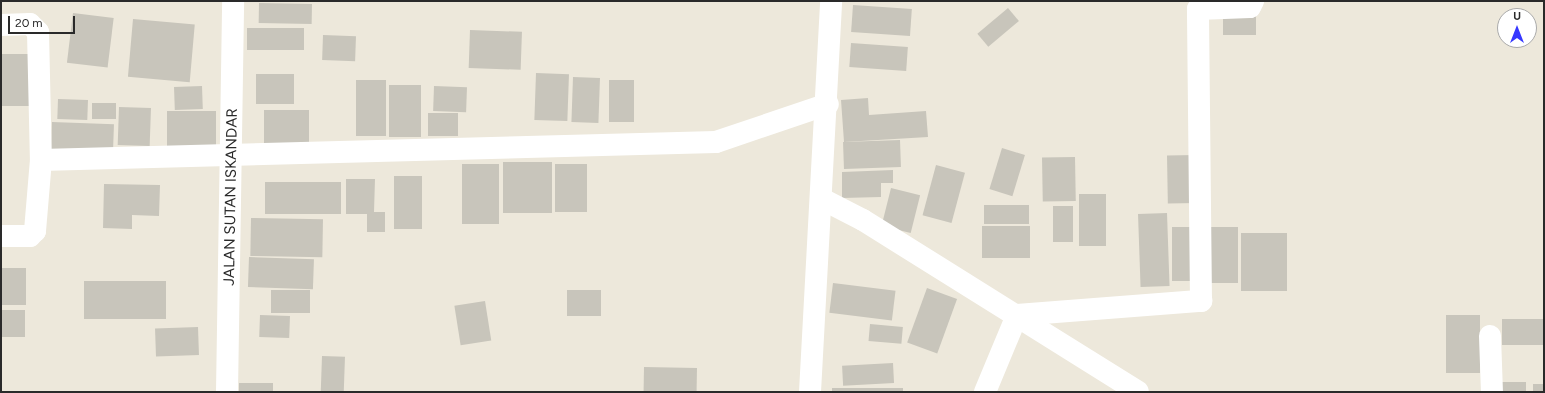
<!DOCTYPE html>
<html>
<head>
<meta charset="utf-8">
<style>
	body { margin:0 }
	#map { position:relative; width:1545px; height:393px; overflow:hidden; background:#ede8db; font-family:Figtree,sans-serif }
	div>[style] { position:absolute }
	.building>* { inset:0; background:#c8c5bb; transform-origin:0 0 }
	.minor>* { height:22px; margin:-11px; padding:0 11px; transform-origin:11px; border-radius:11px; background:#fff }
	span { translate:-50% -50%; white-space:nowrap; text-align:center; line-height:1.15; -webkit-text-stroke:3.5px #fff; paint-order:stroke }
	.street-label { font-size:15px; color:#2a2a2a }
	.frame { position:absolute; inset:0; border:2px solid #2a2a2a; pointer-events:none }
	.north { position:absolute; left:1497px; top:8px; width:40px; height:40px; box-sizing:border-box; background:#fff; border:1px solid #aaa; border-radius:50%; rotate:0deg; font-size:11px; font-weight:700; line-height:16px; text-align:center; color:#2a2a2a }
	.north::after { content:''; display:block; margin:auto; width:14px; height:18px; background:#3638ff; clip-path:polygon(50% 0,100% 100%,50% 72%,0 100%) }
	.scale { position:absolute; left:8px; top:16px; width:67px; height:18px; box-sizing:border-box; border:2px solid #2a2a2a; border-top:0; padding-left:5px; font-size:12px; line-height:14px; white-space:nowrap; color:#2a2a2a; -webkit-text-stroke:3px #fff; paint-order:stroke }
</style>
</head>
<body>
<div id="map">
	<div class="building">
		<i style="left:259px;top:3px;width:53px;height:20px;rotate:1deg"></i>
		<i style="left:853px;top:5px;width:59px;height:27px;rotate:4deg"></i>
		<i style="left:1008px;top:8px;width:17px;height:40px;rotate:50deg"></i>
		<i style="left:73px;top:13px;width:41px;height:50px;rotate:7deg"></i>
		<i style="left:1223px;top:13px;width:33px;height:22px"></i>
		<i style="left:133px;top:19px;width:62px;height:58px;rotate:5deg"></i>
		<i style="left:247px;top:28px;width:57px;height:22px"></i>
		<i style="left:470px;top:30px;width:52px;height:38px;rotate:2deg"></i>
		<i style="left:323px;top:35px;width:33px;height:25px;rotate:2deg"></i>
		<i style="left:851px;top:43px;width:57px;height:24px;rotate:4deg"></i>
		<i style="left:2px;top:54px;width:28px;height:52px"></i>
		<i style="left:536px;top:73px;width:33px;height:47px;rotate:2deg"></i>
		<i style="left:256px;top:74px;width:38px;height:30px"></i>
		<i style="left:573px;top:77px;width:27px;height:45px;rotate:2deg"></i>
		<i style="left:356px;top:80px;width:30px;height:56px"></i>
		<i style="left:609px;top:80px;width:25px;height:42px"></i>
		<i style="left:389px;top:85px;width:32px;height:52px"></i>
		<i style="left:202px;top:86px;width:23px;height:28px;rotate:88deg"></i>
		<i style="left:434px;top:86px;width:33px;height:25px;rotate:2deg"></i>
		<i style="clip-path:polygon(868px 98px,869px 115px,926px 111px,928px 137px,844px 142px,841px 100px)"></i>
		<i style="left:58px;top:99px;width:30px;height:20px;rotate:2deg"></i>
		<i style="left:92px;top:103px;width:24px;height:16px"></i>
		<i style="left:119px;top:107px;width:32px;height:38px;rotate:2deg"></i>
		<i style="left:264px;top:110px;width:45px;height:36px"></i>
		<i style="left:167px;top:111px;width:49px;height:40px"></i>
		<i style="left:428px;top:113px;width:30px;height:23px"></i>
		<i style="left:52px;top:122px;width:62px;height:31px;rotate:2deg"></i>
		<i style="left:900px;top:140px;width:27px;height:57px;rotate:88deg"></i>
		<i style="left:1002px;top:148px;width:24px;height:43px;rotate:17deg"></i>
		<i style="left:1196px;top:155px;width:48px;height:29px;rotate:89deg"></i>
		<i style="left:1075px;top:157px;width:44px;height:33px;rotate:89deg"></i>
		<i style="left:503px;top:162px;width:49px;height:51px"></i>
		<i style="left:462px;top:164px;width:37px;height:60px"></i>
		<i style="left:555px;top:164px;width:32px;height:48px"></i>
		<i style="left:936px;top:165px;width:30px;height:52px;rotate:15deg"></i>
		<i style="clip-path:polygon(893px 170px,893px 183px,881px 183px,881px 197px,842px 198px,842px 172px)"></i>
		<i style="left:394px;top:176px;width:28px;height:53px"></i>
		<i style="clip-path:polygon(346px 179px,375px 179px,374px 212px,385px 212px,385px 232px,367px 232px,367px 214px,346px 214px)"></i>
		<i style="left:265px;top:182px;width:76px;height:32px"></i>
		<i style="clip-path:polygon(104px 184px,160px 185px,159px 216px,132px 215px,132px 229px,103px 228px)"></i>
		<i style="left:891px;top:188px;width:30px;height:39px;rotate:14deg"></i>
		<i style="left:1079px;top:194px;width:27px;height:52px"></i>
		<i style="left:984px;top:205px;width:45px;height:19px"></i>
		<i style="left:1053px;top:206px;width:20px;height:36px"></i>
		<i style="left:1167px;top:213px;width:73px;height:29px;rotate:88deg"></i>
		<i style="left:251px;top:218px;width:72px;height:38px;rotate:1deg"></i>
		<i style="left:982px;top:226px;width:48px;height:32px"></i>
		<i style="left:1172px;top:227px;width:23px;height:54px"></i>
		<i style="left:1211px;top:227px;width:27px;height:56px"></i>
		<i style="left:1241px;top:233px;width:46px;height:58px"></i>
		<i style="left:249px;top:257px;width:65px;height:30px;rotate:2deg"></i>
		<i style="left:1px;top:268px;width:25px;height:37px"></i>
		<i style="left:84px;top:281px;width:82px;height:38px"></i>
		<i style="left:833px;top:283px;width:63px;height:30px;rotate:7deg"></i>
		<i style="left:927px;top:288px;width:32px;height:58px;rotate:20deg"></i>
		<i style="left:271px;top:290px;width:39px;height:23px"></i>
		<i style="left:601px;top:290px;width:26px;height:34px;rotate:90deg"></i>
		<i style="left:485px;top:301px;width:40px;height:31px;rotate:81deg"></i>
		<i style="left:2px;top:310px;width:23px;height:27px"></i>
		<i style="left:260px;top:315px;width:30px;height:22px;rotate:2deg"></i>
		<i style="left:1446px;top:315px;width:34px;height:58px"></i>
		<i style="left:1544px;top:319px;width:26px;height:42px;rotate:90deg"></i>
		<i style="left:870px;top:324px;width:33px;height:17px;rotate:5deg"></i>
		<i style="left:198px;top:327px;width:28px;height:43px;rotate:88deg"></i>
		<i style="left:322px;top:356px;width:23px;height:36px;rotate:2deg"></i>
		<i style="left:893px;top:363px;width:20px;height:51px;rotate:87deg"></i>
		<i style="left:644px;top:367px;width:53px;height:25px;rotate:1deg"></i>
		<i style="left:1526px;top:382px;width:10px;height:25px;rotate:90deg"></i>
		<i style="left:239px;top:383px;width:34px;height:9px"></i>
		<i style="left:1544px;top:384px;width:8px;height:11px;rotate:90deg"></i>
		<i style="left:832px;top:388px;width:71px;height:4px"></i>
	</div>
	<div class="minor">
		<i style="left:1px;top:25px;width:29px;rotate:-2deg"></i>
		<i style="left:30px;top:24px;width:11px;rotate:45deg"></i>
		<i style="left:38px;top:32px;width:128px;rotate:88.7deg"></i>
		<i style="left:41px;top:160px;width:675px;rotate:-1.53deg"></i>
		<i style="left:716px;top:142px;width:118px;rotate:-18.7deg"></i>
		<i style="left:822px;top:199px;width:46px;rotate:27.1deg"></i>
		<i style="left:863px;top:220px;width:324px;rotate:32deg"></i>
		<i style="left:1px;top:236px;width:29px"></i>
		<i style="left:30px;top:236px;width:7px;rotate:-45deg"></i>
		<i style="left:35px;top:231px;width:71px;rotate:-85.2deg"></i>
		<i style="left:1490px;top:336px;width:56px;rotate:88deg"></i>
		<i style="left:227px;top:392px;width:391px;rotate:-89.1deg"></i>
		<i style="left:810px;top:392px;width:392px;rotate:-86.9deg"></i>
		<i style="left:985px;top:392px;width:83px;rotate:-67.4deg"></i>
		<i style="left:1017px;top:315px;width:185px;rotate:-4.4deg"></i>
		<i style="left:1201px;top:301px;width:292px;rotate:-90.6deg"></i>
		<i style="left:1198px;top:9px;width:52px;rotate:-2.2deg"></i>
		<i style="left:1250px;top:7px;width:7px;rotate:-63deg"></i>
	</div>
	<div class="street-label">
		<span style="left:231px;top:197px;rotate:-89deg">JALAN SUTAN ISKANDAR</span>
	</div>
	<div class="frame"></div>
	<div class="north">U</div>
	<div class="scale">20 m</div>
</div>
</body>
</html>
